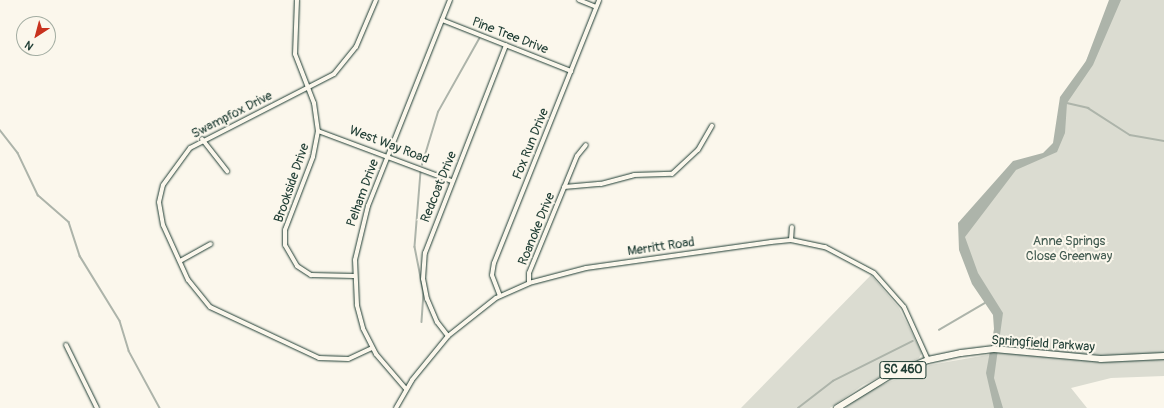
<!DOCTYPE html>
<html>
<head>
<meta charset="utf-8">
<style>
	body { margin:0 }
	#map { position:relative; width:1164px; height:408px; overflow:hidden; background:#fbf7ec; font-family:Pangolin,sans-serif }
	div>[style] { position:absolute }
	.green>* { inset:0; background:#dbdcd1 }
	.water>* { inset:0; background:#adb4aa }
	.stream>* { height:1.5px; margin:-0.75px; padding:0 0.75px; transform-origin:0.75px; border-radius:0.75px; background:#adb4aa }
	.roads { filter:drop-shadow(0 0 1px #1f3d34) drop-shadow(0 0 1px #1f3d34) }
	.street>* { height:4px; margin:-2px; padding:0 2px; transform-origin:2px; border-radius:2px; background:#fbf7ec }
	.primary>* { height:6px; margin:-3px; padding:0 3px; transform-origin:3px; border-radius:3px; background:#fbf7ec }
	span { translate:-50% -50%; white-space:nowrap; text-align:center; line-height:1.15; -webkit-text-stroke:4px #fbf7ec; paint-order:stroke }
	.shield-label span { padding:1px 3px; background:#fbf7ec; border:1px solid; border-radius:3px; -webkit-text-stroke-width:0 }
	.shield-label { font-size:12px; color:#1f3d34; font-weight:700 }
	.street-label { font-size:13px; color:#1f3d34 }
	.park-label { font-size:13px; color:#455d53 }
	.north { position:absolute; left:16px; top:16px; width:40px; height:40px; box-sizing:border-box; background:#fbf7ec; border:1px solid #a3ada2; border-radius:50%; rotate:216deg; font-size:11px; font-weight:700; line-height:16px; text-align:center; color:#1f3d34 }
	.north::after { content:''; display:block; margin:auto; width:14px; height:18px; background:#c8321e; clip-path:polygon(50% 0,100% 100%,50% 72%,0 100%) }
</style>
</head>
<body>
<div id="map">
	<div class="green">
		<i style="clip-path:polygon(1115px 0,1164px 0,1164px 376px,1111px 378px,1071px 388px,1087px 408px,845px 408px,867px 391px,930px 365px,993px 354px,998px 333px,990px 303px,961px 235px,1009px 171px,1056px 147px,1062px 111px)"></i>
		<i style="clip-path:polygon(871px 275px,899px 308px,922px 353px,919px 358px,863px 385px,830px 408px,741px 408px)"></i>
	</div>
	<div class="water">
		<i style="clip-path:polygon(1109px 0,1121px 0,1093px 65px,1067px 103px,1065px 133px,1057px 152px,1016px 170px,965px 237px,978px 273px,1003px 313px,994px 378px,1003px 408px,994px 408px,986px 373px,994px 329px,993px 315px,972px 284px,959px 250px,958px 223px,1013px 161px,1043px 153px,1053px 143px,1060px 97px,1086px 61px)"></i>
	</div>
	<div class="stream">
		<i style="left:1067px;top:103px;width:22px;rotate:13deg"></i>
		<i style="left:1088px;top:108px;width:50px;rotate:32.7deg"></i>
		<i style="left:1130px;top:135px;width:35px;rotate:10deg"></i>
		<i style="left:0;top:130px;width:29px;rotate:52deg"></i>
		<i style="left:18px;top:153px;width:47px;rotate:64.5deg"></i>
		<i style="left:38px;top:195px;width:41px;rotate:41.1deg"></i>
		<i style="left:69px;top:222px;width:36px;rotate:72deg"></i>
		<i style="left:80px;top:256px;width:76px;rotate:58.4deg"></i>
		<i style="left:120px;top:321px;width:31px;rotate:73deg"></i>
		<i style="left:129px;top:351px;width:65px;rotate:61.5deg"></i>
		<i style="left:422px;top:165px;width:55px;rotate:-73.2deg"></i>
		<i style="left:438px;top:112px;width:84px;rotate:-60.7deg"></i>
		<i style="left:421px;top:172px;width:75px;rotate:94.6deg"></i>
		<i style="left:415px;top:247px;width:47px;rotate:78.9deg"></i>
		<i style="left:424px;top:293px;width:29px;rotate:94deg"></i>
		<i style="left:939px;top:330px;width:53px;rotate:-30.4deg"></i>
		<i style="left:798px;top:408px;width:44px;rotate:-37.6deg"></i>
		<i style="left:833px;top:381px;width:89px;rotate:-26.6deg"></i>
	</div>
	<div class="roads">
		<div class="street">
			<i style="left:297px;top:0;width:54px;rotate:92.1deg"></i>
			<i style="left:295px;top:54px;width:53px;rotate:68.8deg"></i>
			<i style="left:314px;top:103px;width:28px;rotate:82deg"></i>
			<i style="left:318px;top:131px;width:26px;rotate:101deg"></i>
			<i style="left:313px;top:157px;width:78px;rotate:111deg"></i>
			<i style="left:285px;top:230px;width:15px;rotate:90deg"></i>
			<i style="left:285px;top:245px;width:24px;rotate:60deg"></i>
			<i style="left:297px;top:266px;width:17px;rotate:33deg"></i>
			<i style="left:311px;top:275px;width:43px;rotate:1.3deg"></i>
			<i style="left:579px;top:0;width:18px;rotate:22deg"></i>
			<i style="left:442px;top:20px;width:139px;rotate:21.6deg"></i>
			<i style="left:318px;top:131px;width:143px;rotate:20.5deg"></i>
			<i style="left:202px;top:139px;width:41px;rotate:52deg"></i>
			<i style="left:564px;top:187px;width:37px;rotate:-5deg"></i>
			<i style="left:601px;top:184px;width:34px;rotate:-15deg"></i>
			<i style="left:634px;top:175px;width:38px;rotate:-2deg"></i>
			<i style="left:672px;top:174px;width:35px;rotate:-43deg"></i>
			<i style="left:698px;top:150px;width:28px;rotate:-60deg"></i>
			<i style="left:791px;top:240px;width:13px;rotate:-86deg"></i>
			<i style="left:180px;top:261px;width:35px;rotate:-29deg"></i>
			<i style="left:529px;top:283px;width:10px;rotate:-90deg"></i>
			<i style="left:529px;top:273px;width:126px;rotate:-67.7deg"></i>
			<i style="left:577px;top:156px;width:14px;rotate:-51deg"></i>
			<i style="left:500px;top:296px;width:22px;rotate:-111deg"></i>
			<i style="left:492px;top:275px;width:12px;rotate:-81deg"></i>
			<i style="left:494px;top:263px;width:283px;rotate:-68.2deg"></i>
			<i style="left:448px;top:336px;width:18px;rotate:-128deg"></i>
			<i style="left:437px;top:322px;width:25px;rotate:-113deg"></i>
			<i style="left:427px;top:299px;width:20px;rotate:-101deg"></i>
			<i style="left:423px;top:279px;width:26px;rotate:-86deg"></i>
			<i style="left:425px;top:253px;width:223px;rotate:-68.7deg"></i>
			<i style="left:66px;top:345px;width:70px;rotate:63.8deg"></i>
			<i style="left:372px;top:348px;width:26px;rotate:155deg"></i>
			<i style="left:348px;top:359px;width:29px;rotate:-178deg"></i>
			<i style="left:319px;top:358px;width:120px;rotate:-154.9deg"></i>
			<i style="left:210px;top:307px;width:35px;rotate:-129deg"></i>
			<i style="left:188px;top:280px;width:60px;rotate:-114.4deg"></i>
			<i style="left:163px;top:225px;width:23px;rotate:-100deg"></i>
			<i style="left:159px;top:202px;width:17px;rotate:-77deg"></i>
			<i style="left:163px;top:185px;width:46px;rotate:-53.9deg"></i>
			<i style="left:190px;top:148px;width:162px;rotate:-27.2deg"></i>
			<i style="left:334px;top:74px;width:35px;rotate:-51deg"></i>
			<i style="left:356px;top:47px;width:51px;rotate:-66.9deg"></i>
			<i style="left:406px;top:389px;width:46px;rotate:-130.6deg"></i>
			<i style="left:376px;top:354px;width:29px;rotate:-117deg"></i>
			<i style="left:363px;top:328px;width:24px;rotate:-105deg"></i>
			<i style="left:357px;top:305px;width:45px;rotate:-92.5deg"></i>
			<i style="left:355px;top:260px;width:56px;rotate:-76.5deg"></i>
			<i style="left:368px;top:206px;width:222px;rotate:-68.3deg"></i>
			<i style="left:396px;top:408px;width:32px;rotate:-60deg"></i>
			<i style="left:412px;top:380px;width:57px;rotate:-50.7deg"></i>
			<i style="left:448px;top:336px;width:61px;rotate:-38.4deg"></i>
			<i style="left:496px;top:298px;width:36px;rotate:-24deg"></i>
			<i style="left:529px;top:283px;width:59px;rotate:-14.7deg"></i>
			<i style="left:586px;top:268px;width:187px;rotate:-8deg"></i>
			<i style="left:771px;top:242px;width:20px;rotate:-6deg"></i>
			<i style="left:791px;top:240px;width:35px;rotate:12deg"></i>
			<i style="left:825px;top:247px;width:55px;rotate:28deg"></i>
			<i style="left:874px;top:273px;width:45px;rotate:48.6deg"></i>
			<i style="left:904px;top:307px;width:58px;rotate:65.6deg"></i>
		</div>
		<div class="primary">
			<i style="left:837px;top:408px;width:61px;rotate:-31.6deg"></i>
			<i style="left:889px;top:376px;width:42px;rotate:-22.3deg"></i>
			<i style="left:928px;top:360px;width:34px;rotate:-12deg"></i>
			<i style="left:961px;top:353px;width:33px;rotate:-7deg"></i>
			<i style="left:994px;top:349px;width:107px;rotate:5.3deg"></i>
			<i style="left:1101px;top:359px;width:63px;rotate:-2.7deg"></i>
		</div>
	</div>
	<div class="shield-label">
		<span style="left:903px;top:370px">SC 460</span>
	</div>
	<div class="street-label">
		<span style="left:510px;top:36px;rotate:21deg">Pine Tree Drive</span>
		<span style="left:232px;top:115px;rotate:-27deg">Swampfox Drive</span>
		<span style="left:531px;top:144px;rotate:-68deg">Fox Run Drive</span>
		<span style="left:389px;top:145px;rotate:21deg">West Way Road</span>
		<span style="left:292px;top:183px;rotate:-71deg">Brookside Drive</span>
		<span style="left:439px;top:187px;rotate:-68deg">Redcoat Drive</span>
		<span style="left:363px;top:193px;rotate:-70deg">Pelham Drive</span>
		<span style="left:537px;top:229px;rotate:-68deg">Roanoke Drive</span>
		<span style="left:661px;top:247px;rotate:-8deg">Merritt Road</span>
		<span style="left:1043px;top:344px;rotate:4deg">Springfield Parkway</span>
	</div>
	<div class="park-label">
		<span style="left:1069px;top:249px">Anne Springs<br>Close Greenway</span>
	</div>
	<div class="north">N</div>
</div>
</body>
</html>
